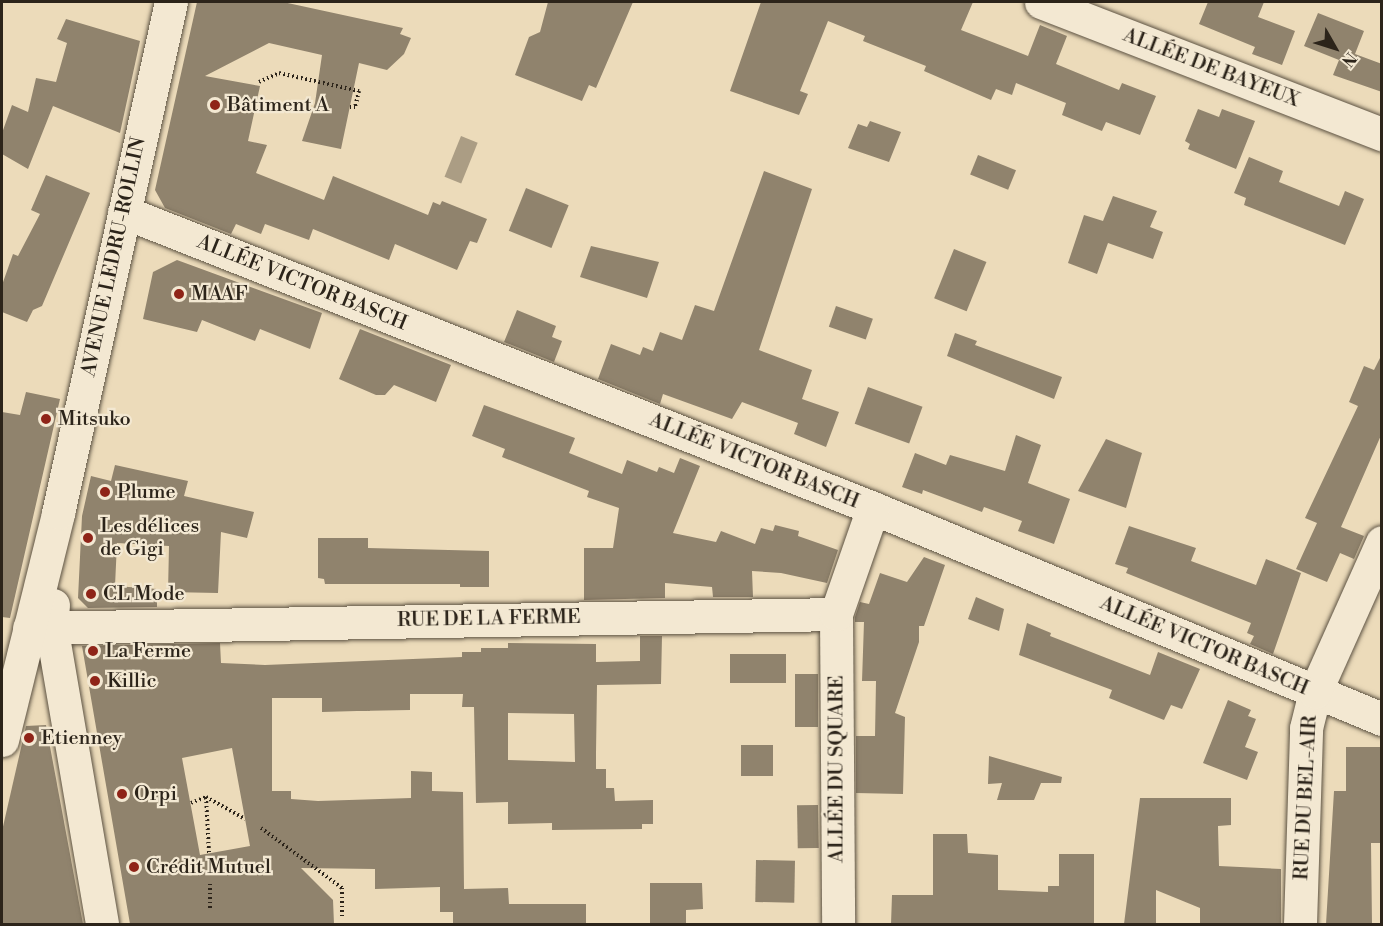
<!DOCTYPE html>
<html>
<head>
<meta charset="utf-8">
<style>
	body { margin:0 }
	#map { position:relative; width:1383px; height:926px; overflow:hidden; background:#ecdbba; font-family:"Libre Bodoni",serif }
	div>[style] { position:absolute }
	.water>* { inset:0; background:#ab9d84; transform-origin:0 0 }
	.building>* { inset:0; background:#90836d; transform-origin:0 0 }
	.path>* { height:4px; margin-top:-2px; transform-origin:0; background:repeating-linear-gradient(90deg,#2c241a 0 1.5px,transparent 0 4.5px) }
	.roads { filter:drop-shadow(0 0 2px #5c5242) drop-shadow(0 0 2px #5c5242) }
	.minor>* { height:33px; margin:-16.5px; padding:0 16.5px; transform-origin:16.5px; border-radius:16.5px; background:#f3e8d2 }
	.dots>* { width:16px; height:16px; translate:-50% -50%; box-sizing:border-box; border:3px solid #f3e8d2; border-radius:50% }
	span { translate:-50% -50%; white-space:nowrap; text-align:center; line-height:1.15; -webkit-text-stroke:4.5px #f3e8d2; paint-order:stroke }
	.street-label { font-size:20px; color:#2c241a }
	.poi-label { font-size:20px; color:#2c241a }
	.left { translate:0 -50%; text-align:left }
	.frame { position:absolute; inset:0; border:3px solid #2c241a; pointer-events:none }
	.north { position:absolute; left:1305px; top:18px; width:60px; height:60px; -webkit-text-stroke:4px #f3e8d2; paint-order:stroke; rotate:129deg; font-size:16px; font-weight:700; line-height:24px; text-align:center; color:#2c241a }
	.north::after { content:''; display:block; margin:auto; width:21px; height:27px; background:#2c241a; clip-path:polygon(50% 0,100% 100%,50% 72%,0 100%) }
</style>
</head>
<body>
<div id="map">
	<div class="water">
		<i style="left:461px;top:136px;width:18px;height:44px;rotate:22deg"></i>
	</div>
	<div class="building">
		<i style="clip-path:polygon(197px 2px,283px 2px,403px 28px,400px 34px,411px 38px,404px 54px,387px 70px,359px 63px,341px 149px,302px 141px,315px 103px,322px 55px,269px 43px,205px 76px,260px 86px,248px 141px,267px 145px,256px 173px,324px 200px,333px 176px,428px 215px,433px 202px,440px 205px,442px 201px,487px 219px,477px 243px,470px 241px,457px 270px,395px 244px,389px 260px,313px 229px,309px 240px,265px 224px,261px 234px,236px 224px,231px 234px,165px 208px,155px 190px)"></i>
		<i style="clip-path:polygon(548px 2px,633px 2px,596px 88px,589px 85px,582px 101px,515px 75px,529px 37px,540px 32px)"></i>
		<i style="clip-path:polygon(761px 2px,973px 2px,961px 30px,1028px 56px,1040px 25px,1067px 36px,1056px 64px,1119px 90px,1122px 83px,1156px 96px,1140px 135px,1106px 122px,1102px 131px,1062px 115px,1066px 103px,1016px 83px,1012px 95px,996px 89px,991px 100px,924px 71px,926px 66px,863px 41px,865px 36px,828px 21px,800px 91px,808px 94px,799px 115px,730px 91px)"></i>
		<i style="clip-path:polygon(1208px 2px,1264px 2px,1258px 17px,1295px 31px,1282px 65px,1252px 54px,1255px 47px,1199px 24px)"></i>
		<i style="clip-path:polygon(1318px 13px,1364px 31px,1355px 54px,1382px 64px,1382px 92px,1333px 75px,1339px 60px,1304px 46px)"></i>
		<i style="clip-path:polygon(66px 19px,140px 41px,120px 133px,53px 106px,28px 169px,2px 154px,2px 133px,12px 105px,28px 112px,36px 78px,56px 82px,67px 43px,57px 39px)"></i>
		<i style="clip-path:polygon(1198px 109px,1219px 117px,1222px 109px,1255px 121px,1236px 169px,1188px 149px,1190px 144px,1185px 141px)"></i>
		<i style="clip-path:polygon(870px 121px,901px 132px,889px 162px,848px 148px,858px 124px,867px 127px)"></i>
		<i style="left:978px;top:155px;width:41px;height:21px;rotate:22deg"></i>
		<i style="clip-path:polygon(1249px 157px,1283px 171px,1279px 182px,1339px 206px,1345px 191px,1364px 199px,1345px 245px,1244px 205px,1246px 198px,1234px 193px)"></i>
		<i style="clip-path:polygon(764px 171px,812px 189px,759px 350px,812px 370px,802px 399px,839px 412px,826px 447px,794px 434px,798px 423px,742px 402px,732px 419px,663px 394px,660px 404px,598px 379px,611px 344px,640px 355px,643px 347px,653px 351px,660px 332px,682px 340px,695px 305px,714px 311px)"></i>
		<i style="clip-path:polygon(46px 175px,90px 193px,42px 306px,33px 310px,27px 322px,2px 312px,2px 285px,13px 254px,18px 256px,40px 214px,31px 210px)"></i>
		<i style="left:526px;top:188px;width:46px;height:46px;rotate:22deg"></i>
		<i style="clip-path:polygon(1113px 196px,1157px 211px,1150px 227px,1163px 232px,1153px 259px,1108px 243px,1097px 274px,1068px 263px,1084px 215px,1103px 221px)"></i>
		<i style="clip-path:polygon(591px 246px,659px 262px,647px 298px,580px 277px)"></i>
		<i style="left:954px;top:249px;width:35px;height:53px;rotate:22deg"></i>
		<i style="clip-path:polygon(177px 260px,322px 313px,310px 349px,260px 329px,255px 341px,202px 320px,197px 332px,143px 319px,153px 272px)"></i>
		<i style="left:836px;top:306px;width:39px;height:22px;rotate:19deg"></i>
		<i style="clip-path:polygon(517px 310px,556px 326px,552px 337px,562px 341px,554px 362px,504px 342px)"></i>
		<i style="clip-path:polygon(360px 329px,451px 365px,436px 402px,394px 385px,385px 395px,376px 395px,339px 379px)"></i>
		<i style="clip-path:polygon(955px 333px,977px 341px,975px 345px,1062px 377px,1054px 399px,947px 356px)"></i>
		<i style="clip-path:polygon(1382px 354px,1382px 433px,1341px 527px,1364px 536px,1354px 559px,1340px 553px,1327px 582px,1296px 569px,1317px 523px,1305px 518px,1358px 406px,1349px 402px,1364px 366px,1374px 370px)"></i>
		<i style="left:868px;top:387px;width:58px;height:39px;rotate:20deg"></i>
		<i style="clip-path:polygon(26px 392px,60px 399px,10px 618px,2px 617px,2px 412px,20px 415px)"></i>
		<i style="clip-path:polygon(484px 405px,575px 438px,569px 453px,622px 474px,627px 460px,657px 472px,659px 467px,674px 473px,680px 458px,700px 466px,673px 533px,716px 542px,721px 531px,755px 544px,761px 528px,773px 531px,775px 525px,799px 531px,798px 536px,838px 550px,827px 583px,781px 573px,752px 571px,753px 597px,713px 597px,712px 587px,665px 583px,665px 598px,584px 600px,584px 548px,613px 548px,619px 508px,587px 497px,589px 491px,502px 457px,505px 449px,472px 436px)"></i>
		<i style="clip-path:polygon(1016px 435px,1041px 445px,1028px 483px,1070px 499px,1054px 544px,1018px 531px,1022px 521px,984px 507px,982px 512px,923px 490px,922px 494px,902px 487px,915px 453px,946px 465px,950px 455px,1005px 471px)"></i>
		<i style="clip-path:polygon(1106px 439px,1142px 453px,1126px 508px,1078px 491px)"></i>
		<i style="clip-path:polygon(115px 465px,188px 481px,184px 496px,254px 512px,247px 538px,221px 532px,218px 593px,168px 592px,169px 546px,117px 543px,115px 586px,157px 589px,157px 607px,88px 608px,78px 598px,82px 516px,91px 476px,111px 481px)"></i>
		<i style="clip-path:polygon(1129px 526px,1196px 548px,1191px 561px,1256px 585px,1266px 559px,1301px 573px,1273px 654px,1250px 644px,1254px 636px,1247px 633px,1251px 623px,1126px 573px,1128px 568px,1115px 564px)"></i>
		<i style="clip-path:polygon(318px 538px,368px 538px,368px 548px,489px 551px,489px 587px,460px 587px,460px 584px,325px 584px,324px 579px,318px 578px)"></i>
		<i style="clip-path:polygon(924px 557px,945px 565px,924px 626px,919px 626px,919px 642px,895px 713px,905px 717px,903px 794px,856px 793px,856px 736px,875px 736px,876px 681px,862px 681px,864px 622px,855px 622px,855px 617px,860px 602px,869px 604px,880px 573px,907px 582px)"></i>
		<i style="clip-path:polygon(976px 597px,1004px 609px,999px 631px,968px 619px)"></i>
		<i style="clip-path:polygon(1027px 623px,1051px 633px,1050px 636px,1150px 675px,1158px 652px,1200px 669px,1182px 709px,1171px 705px,1164px 720px,1109px 698px,1112px 690px,1019px 655px)"></i>
		<i style="clip-path:polygon(evenodd,640px 636px,662px 636px,661px 684px,597px 685px,596px 753px,596px 769px,606px 769px,606px 788px,614px 788px,615px 801px,653px 800px,653px 824px,642px 824px,642px 829px,552px 830px,552px 823px,508px 824px,508px 802px,476px 803px,474px 707px,462px 707px,463px 694px,410px 694px,410px 710px,357px 711px,322px 712px,322px 698px,272px 698px,272px 791px,291px 791px,291px 799px,318px 801px,411px 798px,411px 771px,432px 772px,432px 791px,463px 792px,464px 889px,508px 888px,509px 904px,586px 904px,586px 924px,453px 924px,453px 912px,440px 912px,440px 887px,375px 889px,375px 869px,301px 868px,333px 900px,334px 924px,130px 924px,82px 646px,220px 643px,221px 663px,265px 665px,462px 657px,462px 652px,481px 652px,481px 648px,508px 648px,508px 643px,596px 644px,596px 662px,640px 661px,640px 636px,508px 713px,574px 714px,575px 762px,508px 760px,508px 713px,640px 636px,232px 748px,250px 846px,200px 855px,182px 758px,232px 748px)"></i>
		<i style="left:730px;top:654px;width:56px;height:29px"></i>
		<i style="left:795px;top:674px;width:23px;height:53px"></i>
		<i style="clip-path:polygon(1228px 700px,1251px 710px,1248px 716px,1256px 719px,1245px 747px,1258px 752px,1247px 780px,1203px 763px)"></i>
		<i style="clip-path:polygon(46px 725px,83px 924px,2px 924px,2px 831px,26px 726px)"></i>
		<i style="left:741px;top:745px;width:32px;height:31px"></i>
		<i style="clip-path:polygon(1346px 747px,1382px 747px,1382px 843px,1371px 843px,1372px 924px,1326px 924px,1334px 791px,1346px 791px)"></i>
		<i style="clip-path:polygon(989px 756px,1062px 777px,1061px 783px,1041px 783px,1034px 800px,997px 800px,1002px 783px,988px 784px)"></i>
		<i style="clip-path:polygon(1140px 798px,1231px 798px,1231px 825px,1218px 826px,1219px 866px,1281px 869px,1281px 924px,1200px 924px,1200px 908px,1156px 890px,1156px 924px,1124px 924px)"></i>
		<i style="left:818px;top:805px;width:43px;height:21px;rotate:89deg"></i>
		<i style="clip-path:polygon(933px 834px,967px 834px,968px 853px,998px 855px,998px 890px,1048px 892px,1048px 886px,1059px 886px,1059px 854px,1094px 854px,1094px 924px,891px 924px,892px 895px,933px 895px)"></i>
		<i style="left:756px;top:860px;width:39px;height:42px;rotate:1deg"></i>
		<i style="clip-path:polygon(650px 883px,702px 883px,703px 909px,686px 910px,686px 924px,650px 924px)"></i>
	</div>
	<div class="path">
		<i style="left:259px;top:82px;width:22px;rotate:-24deg"></i>
		<i style="left:279px;top:73px;width:82px;rotate:12.7deg"></i>
		<i style="left:359px;top:91px;width:16px;rotate:104deg"></i>
		<i style="left:355px;top:107px;width:5px;rotate:180deg"></i>
		<i style="left:206px;top:797px;width:56px;rotate:86.9deg"></i>
		<i style="left:191px;top:803px;width:16px;rotate:-22deg"></i>
		<i style="left:206px;top:797px;width:45px;rotate:29.4deg"></i>
		<i style="left:261px;top:828px;width:101px;rotate:36.5deg"></i>
		<i style="left:342px;top:888px;width:31px;rotate:90deg"></i>
		<i style="left:210px;top:884px;width:27px;rotate:90deg"></i>
	</div>
	<div class="roads">
		<div class="minor">
			<i style="left:1041px;top:2px;width:366px;rotate:21.2deg"></i>
			<i style="left:124px;top:212px;width:805px;rotate:21.56deg"></i>
			<i style="left:873px;top:508px;width:551px;rotate:22.52deg"></i>
			<i style="left:53px;top:605px;width:20px;rotate:96deg"></i>
			<i style="left:51px;top:625px;width:303px;rotate:80.3deg"></i>
			<i style="left:836px;top:614px;width:310px;rotate:89.6deg"></i>
			<i style="left:29px;top:628px;width:807px;rotate:-0.99deg"></i>
			<i style="left:836px;top:614px;width:112px;rotate:-70.8deg"></i>
			<i style="left:2px;top:740px;width:234px;rotate:-76.1deg"></i>
			<i style="left:58px;top:513px;width:523px;rotate:-77.53deg"></i>
			<i style="left:1300px;top:924px;width:196px;rotate:-88.2deg"></i>
			<i style="left:1306px;top:728px;width:37px;rotate:-76deg"></i>
			<i style="left:1315px;top:692px;width:164px;rotate:-65.9deg"></i>
		</div>
	</div>
	<div class="dots">
		<i style="left:215px;top:105px;background:#8f2418"></i>
		<i style="left:179px;top:294px;background:#8f2418"></i>
		<i style="left:46px;top:419px;background:#8f2418"></i>
		<i style="left:105px;top:492px;background:#8f2418"></i>
		<i style="left:88px;top:538px;background:#8f2418"></i>
		<i style="left:91px;top:594px;background:#8f2418"></i>
		<i style="left:93px;top:651px;background:#8f2418"></i>
		<i style="left:95px;top:681px;background:#8f2418"></i>
		<i style="left:29px;top:738px;background:#8f2418"></i>
		<i style="left:122px;top:794px;background:#8f2418"></i>
		<i style="left:134px;top:867px;background:#8f2418"></i>
	</div>
	<div class="street-label">
		<span style="left:1211px;top:68px;rotate:21deg">ALLÉE DE BAYEUX</span>
		<span style="left:114px;top:257px;rotate:-78deg">AVENUE LEDRU-ROLLIN</span>
		<span style="left:302px;top:283px;rotate:22deg">ALLÉE VICTOR BASCH</span>
		<span style="left:754px;top:461px;rotate:22deg">ALLÉE VICTOR BASCH</span>
		<span style="left:489px;top:619px;rotate:-1deg">RUE DE LA FERME</span>
		<span style="left:1204px;top:646px;rotate:23deg">ALLÉE VICTOR BASCH</span>
		<span style="left:837px;top:769px;rotate:-90deg">ALLÉE DU SQUARE</span>
		<span style="left:1306px;top:798px;rotate:-87deg">RUE DU BEL-AIR</span>
	</div>
	<div class="poi-label">
		<span class="left" style="left:227px;top:105px">Bâtiment A</span>
		<span class="left" style="left:191px;top:294px">MAAF</span>
		<span class="left" style="left:58px;top:419px">Mitsuko</span>
		<span class="left" style="left:117px;top:492px">Plume</span>
		<span class="left" style="left:100px;top:538px">Les délices<br>de Gigi</span>
		<span class="left" style="left:103px;top:594px">CL Mode</span>
		<span class="left" style="left:105px;top:651px">La Ferme</span>
		<span class="left" style="left:107px;top:681px">Killic</span>
		<span class="left" style="left:41px;top:738px">Etienney</span>
		<span class="left" style="left:134px;top:794px">Orpi</span>
		<span class="left" style="left:146px;top:867px">Crédit Mutuel</span>
	</div>
	<div class="frame"></div>
	<div class="north">N</div>
</div>
</body>
</html>
